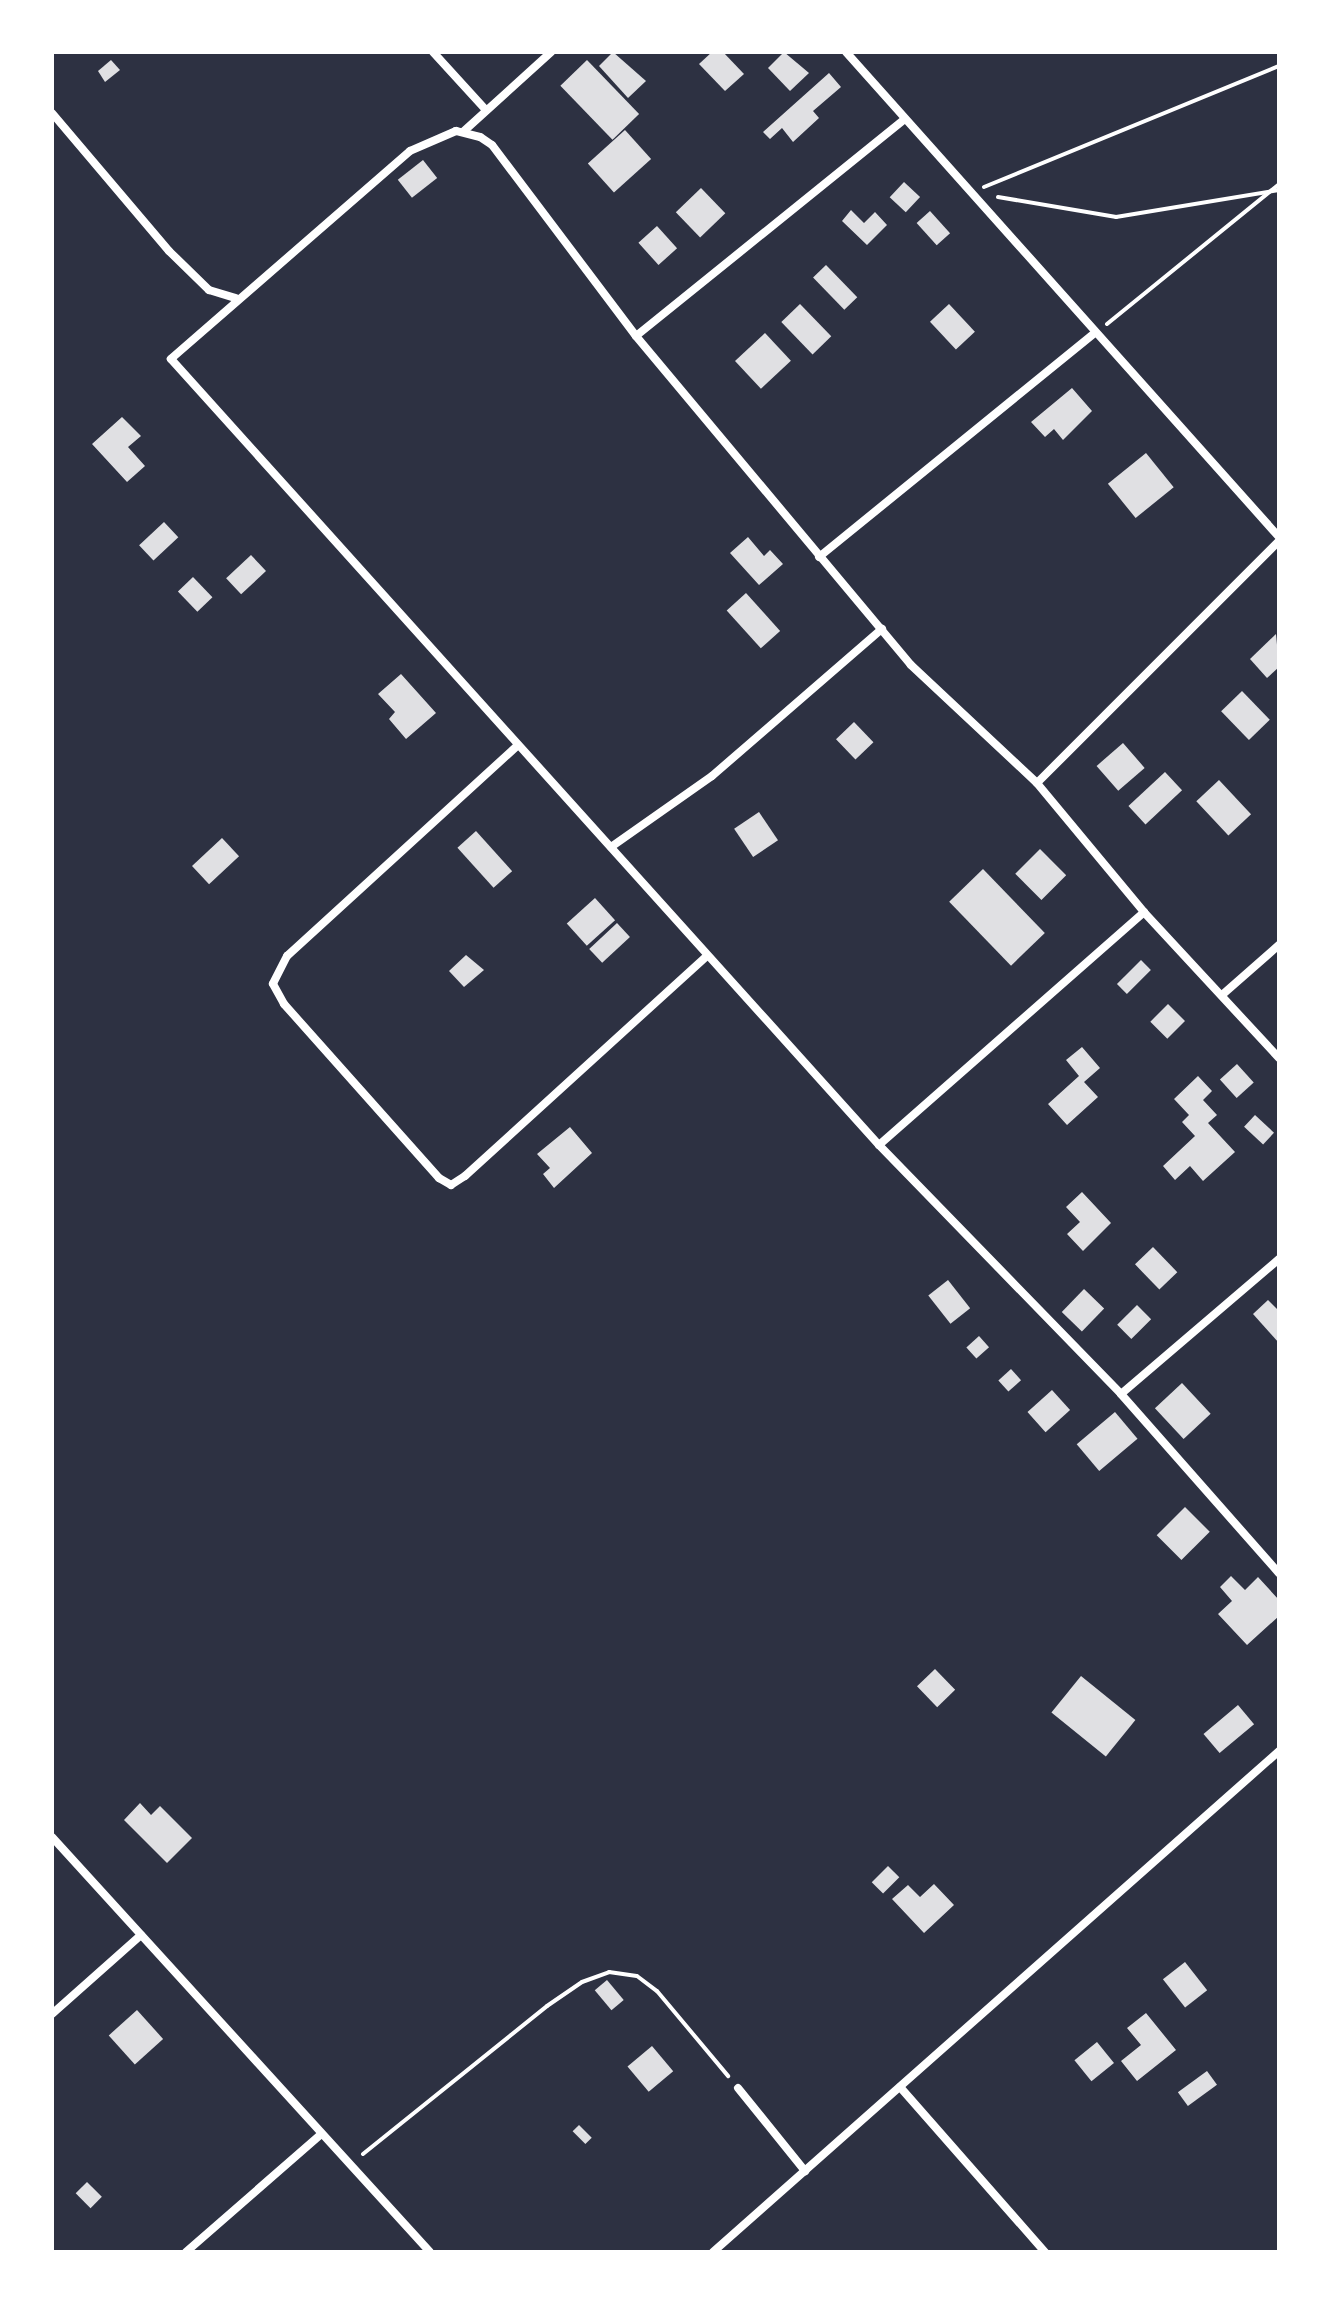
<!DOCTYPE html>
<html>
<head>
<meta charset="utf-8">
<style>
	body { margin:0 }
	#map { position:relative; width:1331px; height:2304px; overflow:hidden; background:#2d3142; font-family:Quicksand,sans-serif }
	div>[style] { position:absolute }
	.building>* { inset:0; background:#e0e0e3; transform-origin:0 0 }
	.path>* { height:4px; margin:-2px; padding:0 2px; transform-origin:2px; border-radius:2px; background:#fff }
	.minor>* { height:8px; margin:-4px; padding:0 4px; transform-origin:4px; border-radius:4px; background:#fff }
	span { translate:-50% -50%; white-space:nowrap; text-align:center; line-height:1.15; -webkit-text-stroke:8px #fff; paint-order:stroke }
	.frame { position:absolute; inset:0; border:54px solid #fff; pointer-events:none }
</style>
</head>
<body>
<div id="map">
	<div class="building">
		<i style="clip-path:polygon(613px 52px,646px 81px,628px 98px,599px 66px)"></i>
		<i style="clip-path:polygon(712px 52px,723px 52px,744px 74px,725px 91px,699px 64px)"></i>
		<i style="clip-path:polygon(784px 52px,809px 73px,790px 91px,768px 68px)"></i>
		<i style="clip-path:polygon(111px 60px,120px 70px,105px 82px,98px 71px)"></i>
		<i style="left:587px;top:60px;width:75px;height:37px;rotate:46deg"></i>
		<i style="clip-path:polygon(829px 73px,841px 87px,813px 111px,819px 118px,793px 142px,782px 128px,770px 139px,763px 132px)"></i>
		<i style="left:625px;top:130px;width:39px;height:50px;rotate:48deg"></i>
		<i style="left:423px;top:160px;width:23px;height:32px;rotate:52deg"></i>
		<i style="left:904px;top:182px;width:22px;height:21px;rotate:43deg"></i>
		<i style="left:701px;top:188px;width:35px;height:35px;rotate:46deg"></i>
		<i style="clip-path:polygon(851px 210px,864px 223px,875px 212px,887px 225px,867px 245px,842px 221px)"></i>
		<i style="left:930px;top:211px;width:30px;height:18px;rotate:48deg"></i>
		<i style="left:657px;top:226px;width:30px;height:25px;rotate:48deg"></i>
		<i style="left:826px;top:265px;width:45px;height:18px;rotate:46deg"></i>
		<i style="left:800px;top:304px;width:45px;height:26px;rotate:46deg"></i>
		<i style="left:949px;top:304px;width:38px;height:26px;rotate:47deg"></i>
		<i style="left:765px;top:333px;width:38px;height:41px;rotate:47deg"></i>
		<i style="clip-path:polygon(1072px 388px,1092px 411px,1063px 440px,1054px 429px,1045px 437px,1031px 422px)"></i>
		<i style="clip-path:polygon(122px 417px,141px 436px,128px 447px,145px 466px,127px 482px,92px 444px)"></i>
		<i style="left:1146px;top:453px;width:44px;height:49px;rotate:51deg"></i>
		<i style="left:164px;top:522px;width:21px;height:34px;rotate:47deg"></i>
		<i style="clip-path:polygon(748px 537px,764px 556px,770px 550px,783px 564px,759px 585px,730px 553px)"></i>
		<i style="left:251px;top:555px;width:22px;height:34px;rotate:47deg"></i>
		<i style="left:193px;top:577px;width:28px;height:21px;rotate:46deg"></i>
		<i style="left:746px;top:593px;width:51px;height:26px;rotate:48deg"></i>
		<i style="clip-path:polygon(1276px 634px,1279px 667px,1267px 678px,1250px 659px)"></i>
		<i style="clip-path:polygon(401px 674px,436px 713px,406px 739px,389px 719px,395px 712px,378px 694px)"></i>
		<i style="left:1242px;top:691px;width:40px;height:29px;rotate:46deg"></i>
		<i style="left:854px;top:722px;width:28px;height:25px;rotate:46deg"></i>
		<i style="left:1123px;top:743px;width:33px;height:35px;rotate:49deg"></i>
		<i style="left:1165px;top:772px;width:25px;height:50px;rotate:47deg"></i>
		<i style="left:1219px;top:780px;width:47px;height:31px;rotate:47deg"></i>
		<i style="left:759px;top:812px;width:34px;height:30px;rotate:56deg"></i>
		<i style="left:476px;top:831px;width:54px;height:25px;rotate:48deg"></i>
		<i style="left:222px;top:838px;width:25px;height:41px;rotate:47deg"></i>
		<i style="left:1040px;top:849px;width:37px;height:35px;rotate:45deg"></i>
		<i style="left:983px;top:869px;width:89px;height:47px;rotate:46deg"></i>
		<i style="left:595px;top:898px;width:30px;height:38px;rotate:48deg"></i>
		<i style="left:617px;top:923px;width:19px;height:38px;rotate:47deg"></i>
		<i style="clip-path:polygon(466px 955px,484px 970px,464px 987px,449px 971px)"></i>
		<i style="left:1141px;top:960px;width:14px;height:34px;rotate:45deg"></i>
		<i style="left:1168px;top:1004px;width:24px;height:25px;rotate:45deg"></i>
		<i style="clip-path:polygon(1082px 1047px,1100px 1068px,1084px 1082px,1098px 1097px,1067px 1125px,1048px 1104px,1079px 1076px,1066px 1060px)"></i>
		<i style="left:1237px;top:1064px;width:25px;height:23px;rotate:48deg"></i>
		<i style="clip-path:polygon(1198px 1076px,1212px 1091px,1203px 1100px,1217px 1115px,1208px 1123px,1235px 1152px,1203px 1181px,1190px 1166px,1175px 1180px,1163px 1166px,1195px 1136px,1182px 1122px,1189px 1115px,1174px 1099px)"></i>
		<i style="left:1255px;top:1115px;width:26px;height:16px;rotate:43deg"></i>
		<i style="clip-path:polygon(570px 1127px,592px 1153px,554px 1188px,543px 1174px,550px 1168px,537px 1154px)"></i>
		<i style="clip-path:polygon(1082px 1192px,1111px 1223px,1083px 1251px,1067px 1234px,1080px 1222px,1066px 1207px)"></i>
		<i style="left:1153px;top:1247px;width:35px;height:25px;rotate:46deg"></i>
		<i style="left:948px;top:1280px;width:36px;height:25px;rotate:52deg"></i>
		<i style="left:1084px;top:1289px;width:28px;height:32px;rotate:44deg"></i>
		<i style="clip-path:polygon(1268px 1300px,1279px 1311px,1279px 1343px,1253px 1314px)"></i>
		<i style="left:1137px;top:1305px;width:20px;height:28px;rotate:45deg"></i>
		<i style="left:979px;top:1336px;width:15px;height:17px;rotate:48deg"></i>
		<i style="left:1011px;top:1369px;width:15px;height:17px;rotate:48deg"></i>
		<i style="left:1182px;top:1383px;width:42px;height:37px;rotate:47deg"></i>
		<i style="left:1052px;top:1390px;width:27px;height:33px;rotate:48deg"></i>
		<i style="left:1115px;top:1412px;width:35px;height:50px;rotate:50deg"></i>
		<i style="left:1185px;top:1507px;width:35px;height:40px;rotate:45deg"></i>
		<i style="clip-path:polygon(1231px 1576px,1245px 1590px,1258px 1577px,1279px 1600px,1279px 1616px,1247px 1645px,1218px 1614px,1232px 1601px,1220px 1587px)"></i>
		<i style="left:935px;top:1669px;width:29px;height:25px;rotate:46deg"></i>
		<i style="left:1081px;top:1676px;width:70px;height:47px;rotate:39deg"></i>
		<i style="left:1238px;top:1705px;width:25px;height:45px;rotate:50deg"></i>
		<i style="clip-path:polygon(140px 1803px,151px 1815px,160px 1806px,192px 1838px,167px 1863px,124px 1820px)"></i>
		<i style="left:888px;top:1866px;width:16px;height:23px;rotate:45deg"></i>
		<i style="clip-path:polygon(934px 1884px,954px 1905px,924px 1933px,892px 1899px,908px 1885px,920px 1897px)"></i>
		<i style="left:1185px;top:1962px;width:36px;height:28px;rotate:52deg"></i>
		<i style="left:607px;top:1980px;width:26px;height:16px;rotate:50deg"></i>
		<i style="left:137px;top:2010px;width:39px;height:38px;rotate:48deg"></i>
		<i style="clip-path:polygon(1146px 2013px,1176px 2050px,1137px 2081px,1121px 2061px,1141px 2045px,1127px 2028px)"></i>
		<i style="left:1097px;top:2042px;width:27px;height:29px;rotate:51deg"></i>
		<i style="left:652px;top:2046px;width:33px;height:32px;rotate:50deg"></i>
		<i style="left:1207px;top:2071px;width:17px;height:36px;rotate:54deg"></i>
		<i style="left:579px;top:2125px;width:18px;height:9px;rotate:45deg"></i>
		<i style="left:87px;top:2182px;width:21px;height:16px;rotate:45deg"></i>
	</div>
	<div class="path">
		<i style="left:984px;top:187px;width:319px;rotate:-22.3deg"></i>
		<i style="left:998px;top:197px;width:120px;rotate:9.6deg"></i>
		<i style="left:1116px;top:217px;width:165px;rotate:-9.4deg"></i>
		<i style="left:1107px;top:324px;width:222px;rotate:-39.1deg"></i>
		<i style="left:363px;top:2154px;width:236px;rotate:-38.8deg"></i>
		<i style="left:547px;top:2006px;width:42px;rotate:-34.4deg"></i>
		<i style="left:582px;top:1982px;width:29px;rotate:-20deg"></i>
		<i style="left:609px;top:1972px;width:28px;rotate:8deg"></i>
		<i style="left:637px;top:1976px;width:25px;rotate:37deg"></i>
		<i style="left:657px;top:1991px;width:111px;rotate:50.1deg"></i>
	</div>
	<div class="minor">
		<i style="left:433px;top:52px;width:79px;rotate:47.6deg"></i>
		<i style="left:846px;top:52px;width:650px;rotate:48.24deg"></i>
		<i style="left:52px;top:113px;width:181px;rotate:49.7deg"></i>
		<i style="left:169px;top:251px;width:56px;rotate:44.3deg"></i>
		<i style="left:209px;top:290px;width:28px;rotate:17deg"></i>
		<i style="left:464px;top:131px;width:118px;rotate:-42.2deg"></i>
		<i style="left:636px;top:336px;width:344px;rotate:-38.9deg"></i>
		<i style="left:819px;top:557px;width:355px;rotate:-39.1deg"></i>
		<i style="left:517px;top:746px;width:311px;rotate:137.6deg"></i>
		<i style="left:287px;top:956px;width:31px;rotate:117deg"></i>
		<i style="left:273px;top:984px;width:23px;rotate:61deg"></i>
		<i style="left:284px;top:1004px;width:233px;rotate:48.3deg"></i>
		<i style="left:439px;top:1178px;width:14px;rotate:30deg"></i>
		<i style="left:451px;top:1185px;width:17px;rotate:-33deg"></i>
		<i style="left:465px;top:1176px;width:327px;rotate:-42.3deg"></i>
		<i style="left:1037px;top:783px;width:342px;rotate:-45deg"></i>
		<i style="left:611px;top:847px;width:123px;rotate:-35.1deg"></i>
		<i style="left:712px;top:776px;width:225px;rotate:-40.9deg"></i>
		<i style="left:1222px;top:995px;width:76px;rotate:-41.3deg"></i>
		<i style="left:1279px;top:1058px;width:199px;rotate:-132.8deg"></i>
		<i style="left:1144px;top:912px;width:168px;rotate:-129.7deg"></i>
		<i style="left:1037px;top:783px;width:173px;rotate:-136.9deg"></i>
		<i style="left:911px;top:665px;width:429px;rotate:-129.9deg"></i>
		<i style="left:636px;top:336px;width:239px;rotate:-127deg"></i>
		<i style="left:492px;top:145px;width:14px;rotate:-146deg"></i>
		<i style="left:480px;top:137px;width:25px;rotate:-166deg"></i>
		<i style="left:456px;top:131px;width:50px;rotate:156.5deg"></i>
		<i style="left:410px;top:151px;width:317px;rotate:139deg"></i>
		<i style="left:171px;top:359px;width:1058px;rotate:47.99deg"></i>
		<i style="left:879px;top:1145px;width:347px;rotate:45.8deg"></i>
		<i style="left:1121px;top:1394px;width:239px;rotate:48.6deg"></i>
		<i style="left:879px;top:1145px;width:353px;rotate:-41.3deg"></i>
		<i style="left:1121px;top:1394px;width:208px;rotate:-40.5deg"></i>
		<i style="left:52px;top:1837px;width:561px;rotate:47.67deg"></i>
		<i style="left:52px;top:2014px;width:119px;rotate:-41.6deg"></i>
		<i style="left:900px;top:2087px;width:220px;rotate:48.7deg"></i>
		<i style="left:738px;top:2088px;width:107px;rotate:51.1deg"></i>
		<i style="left:186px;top:2252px;width:178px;rotate:-41.1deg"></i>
		<i style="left:713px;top:2252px;width:756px;rotate:-41.51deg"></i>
	</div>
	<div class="frame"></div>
</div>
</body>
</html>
